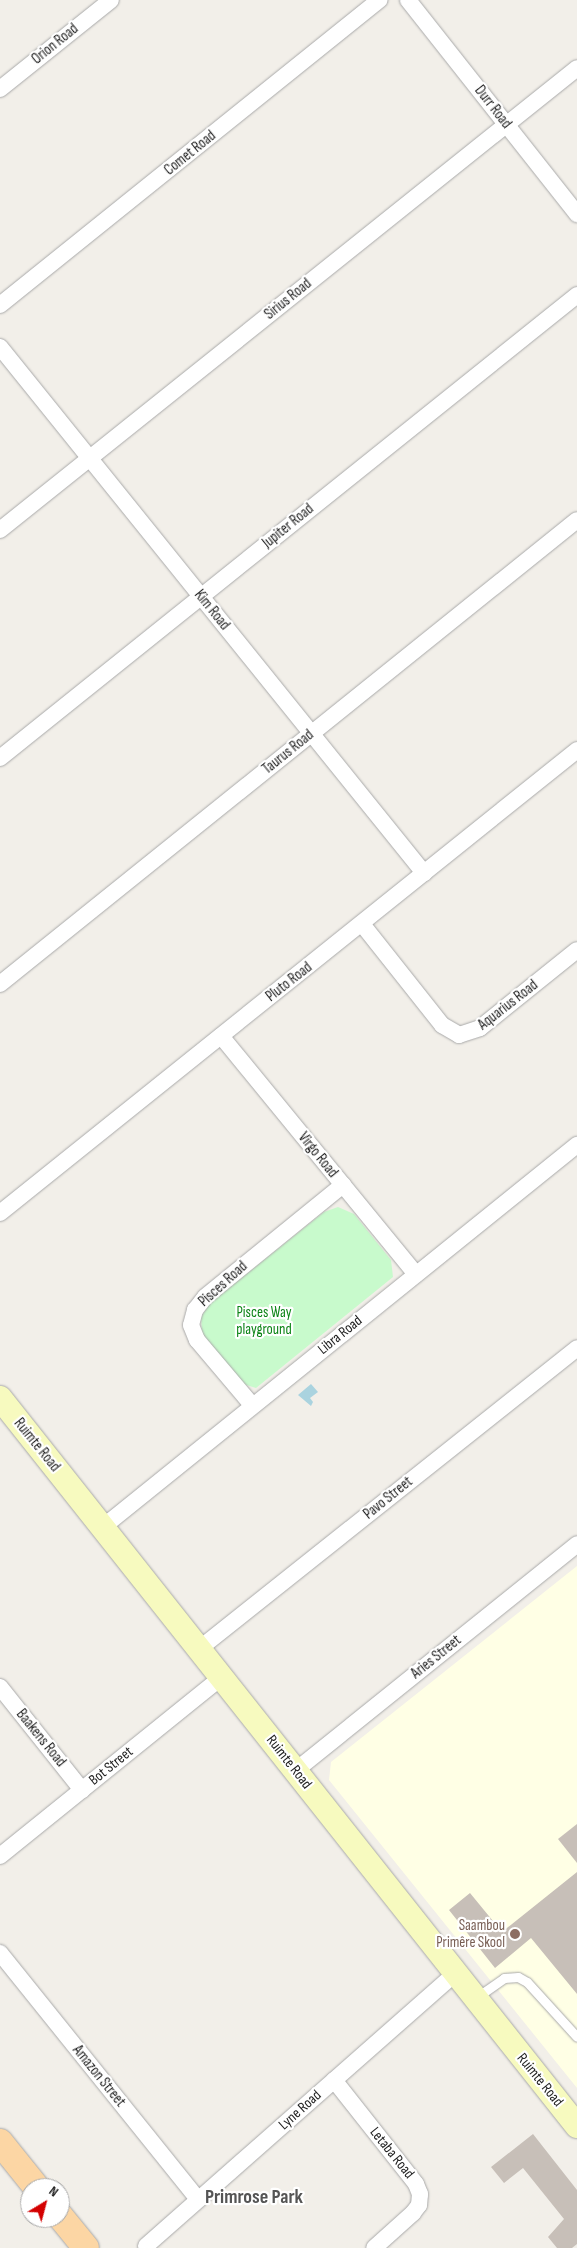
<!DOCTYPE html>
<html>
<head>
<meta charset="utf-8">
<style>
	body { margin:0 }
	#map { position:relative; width:577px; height:2248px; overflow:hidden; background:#f2efe9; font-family:"Sofia Sans Condensed",sans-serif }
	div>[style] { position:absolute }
	.education>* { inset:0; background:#ffffe5 }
	.park>* { inset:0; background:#c8facc }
	.water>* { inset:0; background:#aad3df }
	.building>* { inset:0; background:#c7bfb8 }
	.roads { filter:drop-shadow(0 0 1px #a9a9a9) drop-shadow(0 0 1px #a9a9a9) }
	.lane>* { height:9px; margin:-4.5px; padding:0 4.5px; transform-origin:4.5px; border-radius:4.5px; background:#fff }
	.street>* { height:16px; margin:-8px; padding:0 8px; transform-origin:8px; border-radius:8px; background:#fff }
	.secondary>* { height:24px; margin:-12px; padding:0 12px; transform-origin:12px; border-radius:12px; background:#f7fabf }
	.primary>* { height:26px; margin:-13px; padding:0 13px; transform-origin:13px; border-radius:13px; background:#fcd6a4 }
	.dots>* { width:14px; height:14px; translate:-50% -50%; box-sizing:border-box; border:2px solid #fff; border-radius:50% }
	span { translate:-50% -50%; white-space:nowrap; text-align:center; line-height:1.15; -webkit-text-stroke:4.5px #fff; paint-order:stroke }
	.street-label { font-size:15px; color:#222 }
	.park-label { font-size:15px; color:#0c8416 }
	.education-label { font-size:15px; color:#785e54 }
	.right { translate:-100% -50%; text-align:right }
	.district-label { font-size:20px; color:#555; font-weight:700 }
	.north { position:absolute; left:20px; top:2178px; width:50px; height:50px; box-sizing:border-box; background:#fff; border:1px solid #a7a7a7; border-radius:50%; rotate:37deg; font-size:14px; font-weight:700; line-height:20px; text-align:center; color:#222 }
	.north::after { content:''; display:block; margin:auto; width:18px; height:22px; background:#d40000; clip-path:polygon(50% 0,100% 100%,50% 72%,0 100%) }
</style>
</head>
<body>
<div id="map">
	<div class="education">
		<i style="clip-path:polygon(577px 1566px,577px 2088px,329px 1780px,331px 1762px)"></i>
	</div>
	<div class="park">
		<i style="clip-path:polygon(338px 1207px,354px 1214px,391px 1260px,393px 1277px,256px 1388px,240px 1383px,202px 1333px,201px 1317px,209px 1304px,324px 1212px)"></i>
	</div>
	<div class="water">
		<i style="clip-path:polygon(311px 1384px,318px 1392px,310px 1398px,313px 1402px,311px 1406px,298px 1395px)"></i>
	</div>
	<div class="building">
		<i style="clip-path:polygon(577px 1824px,577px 1863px,558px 1839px)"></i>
		<i style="clip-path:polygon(577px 1872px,577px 1994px,531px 1938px,495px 1968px,449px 1910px,470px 1893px,502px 1932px)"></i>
		<i style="clip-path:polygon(533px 2134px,577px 2190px,577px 2244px,572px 2248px,557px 2248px,548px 2237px,564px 2219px,523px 2168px,504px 2183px,491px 2167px)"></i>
	</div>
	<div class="roads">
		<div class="lane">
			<i style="left:477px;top:1997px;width:33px;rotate:-35deg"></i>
			<i style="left:504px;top:1978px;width:14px;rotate:-4deg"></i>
			<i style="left:518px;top:1977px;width:10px;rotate:29deg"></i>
			<i style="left:527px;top:1982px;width:74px;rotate:47.7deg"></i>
		</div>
		<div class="street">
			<i style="left:408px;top:0;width:273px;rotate:51.7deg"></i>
			<i style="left:0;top:89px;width:142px;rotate:-38.7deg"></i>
			<i style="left:0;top:305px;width:487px;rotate:-38.8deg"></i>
			<i style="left:0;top:347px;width:676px;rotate:51.13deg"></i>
			<i style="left:0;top:530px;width:739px;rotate:-38.68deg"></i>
			<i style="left:0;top:758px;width:740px;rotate:-38.74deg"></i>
			<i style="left:362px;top:924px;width:129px;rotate:51.6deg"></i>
			<i style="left:442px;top:1025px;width:20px;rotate:30deg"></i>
			<i style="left:459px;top:1035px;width:22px;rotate:-18deg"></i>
			<i style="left:480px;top:1028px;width:124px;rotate:-38.8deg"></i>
			<i style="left:0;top:984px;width:740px;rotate:-38.8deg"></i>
			<i style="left:221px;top:1036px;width:308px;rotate:50.7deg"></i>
			<i style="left:0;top:1213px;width:740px;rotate:-38.74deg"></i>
			<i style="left:252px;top:1405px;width:85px;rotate:-130.2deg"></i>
			<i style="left:197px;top:1340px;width:16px;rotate:-112deg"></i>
			<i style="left:191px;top:1325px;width:16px;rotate:-75deg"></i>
			<i style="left:195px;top:1310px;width:16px;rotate:-52deg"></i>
			<i style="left:205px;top:1297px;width:178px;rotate:-39.1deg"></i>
			<i style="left:103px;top:1527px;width:609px;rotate:-38.87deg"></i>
			<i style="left:199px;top:1649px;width:483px;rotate:-38.5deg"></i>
			<i style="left:0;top:1687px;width:132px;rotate:51.5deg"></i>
			<i style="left:295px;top:1771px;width:362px;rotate:-38.8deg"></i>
			<i style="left:0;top:1856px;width:285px;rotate:-38.9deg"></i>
			<i style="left:0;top:1953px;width:316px;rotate:51.2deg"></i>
			<i style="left:334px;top:2080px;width:132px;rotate:51.7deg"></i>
			<i style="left:416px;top:2184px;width:11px;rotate:68deg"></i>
			<i style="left:420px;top:2194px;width:11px;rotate:95deg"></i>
			<i style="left:419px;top:2205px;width:10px;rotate:127deg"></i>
			<i style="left:413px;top:2213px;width:52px;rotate:138.1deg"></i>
			<i style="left:146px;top:2246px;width:411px;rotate:-41.4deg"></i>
		</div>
		<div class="secondary">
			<i style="left:0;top:1398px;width:929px;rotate:51.6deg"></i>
		</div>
		<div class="primary">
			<i style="left:0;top:2142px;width:59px;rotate:51.2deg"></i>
			<i style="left:60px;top:2216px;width:41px;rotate:50.9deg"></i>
		</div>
	</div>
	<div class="dots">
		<i style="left:515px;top:1934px;background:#8d6e63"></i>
	</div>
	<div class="street-label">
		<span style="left:55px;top:44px;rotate:-39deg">Orion Road</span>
		<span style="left:493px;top:107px;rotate:52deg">Durr Road</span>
		<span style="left:190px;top:153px;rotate:-39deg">Comet Road</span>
		<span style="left:288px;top:299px;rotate:-39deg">Sirius Road</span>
		<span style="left:288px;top:526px;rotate:-39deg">Jupiter Road</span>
		<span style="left:212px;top:610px;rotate:51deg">Kim Road</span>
		<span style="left:288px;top:752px;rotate:-39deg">Taurus Road</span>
		<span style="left:289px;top:982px;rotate:-38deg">Pluto Road</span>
		<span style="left:508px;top:1005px;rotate:-38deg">Aquarius Road</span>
		<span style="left:318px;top:1155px;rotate:51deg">Virgo Road</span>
		<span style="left:223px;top:1284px;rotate:-42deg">Pisces Road</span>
		<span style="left:340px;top:1335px;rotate:-39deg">Libra Road</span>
		<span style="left:37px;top:1445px;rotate:51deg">Ruimte Road</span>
		<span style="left:388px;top:1498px;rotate:-39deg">Pavo Street</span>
		<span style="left:436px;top:1657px;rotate:-39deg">Aries Street</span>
		<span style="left:41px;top:1738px;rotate:51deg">Baakens Road</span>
		<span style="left:289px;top:1762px;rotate:52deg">Ruimte Road</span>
		<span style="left:111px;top:1766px;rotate:-39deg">Bot Street</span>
		<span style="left:99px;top:2076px;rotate:51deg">Amazon Street</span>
		<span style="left:540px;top:2080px;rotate:51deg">Ruimte Road</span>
		<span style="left:300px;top:2110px;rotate:-42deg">Lyne Road</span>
		<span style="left:392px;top:2153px;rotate:51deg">Letaba Road</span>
	</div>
	<div class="park-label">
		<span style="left:264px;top:1321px">Pisces Way<br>playground</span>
	</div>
	<div class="education-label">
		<span class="right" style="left:505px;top:1934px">Saambou<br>Primêre Skool</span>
	</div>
	<div class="district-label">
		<span style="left:254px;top:2197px">Primrose Park</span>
	</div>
	<div class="north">N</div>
</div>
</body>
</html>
